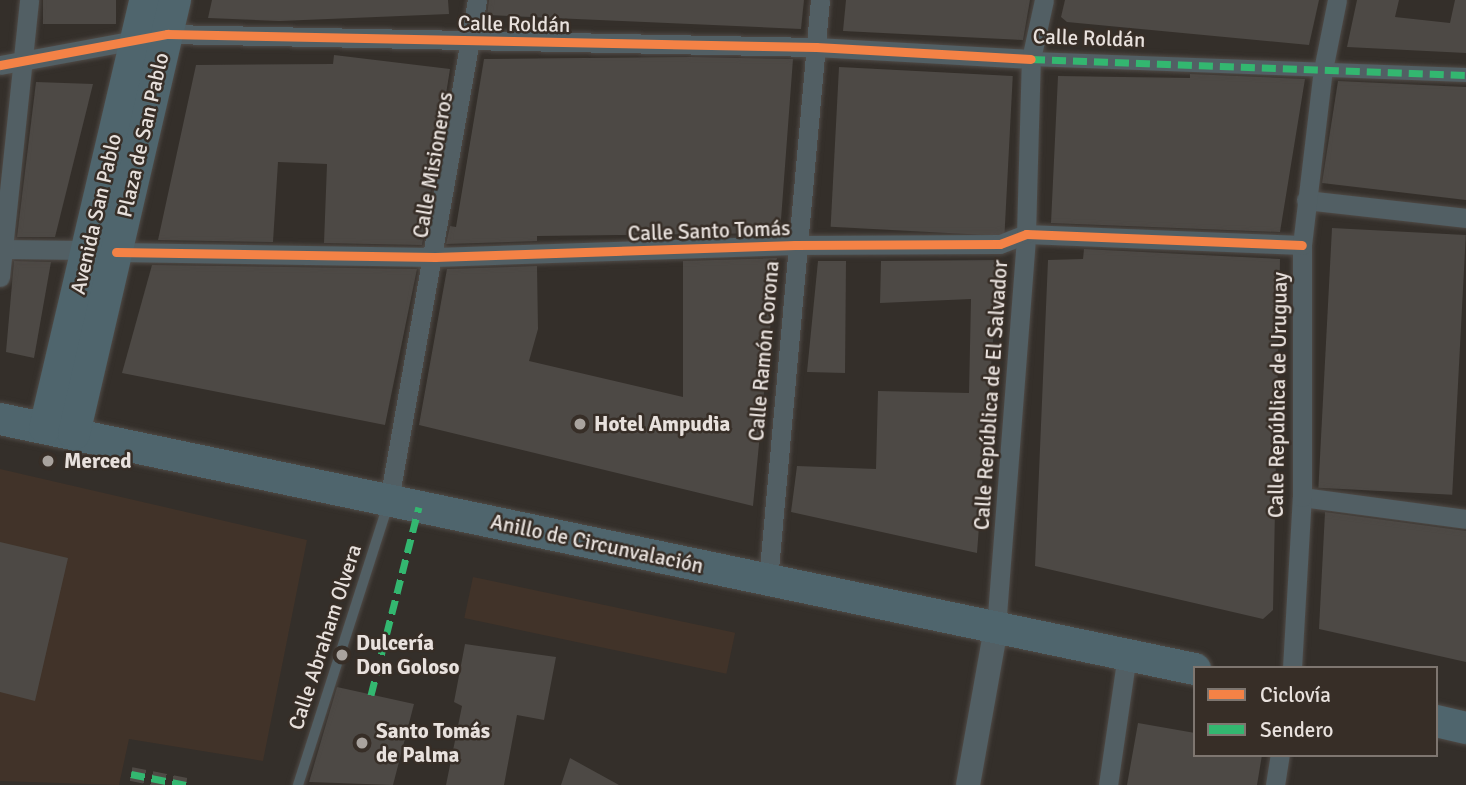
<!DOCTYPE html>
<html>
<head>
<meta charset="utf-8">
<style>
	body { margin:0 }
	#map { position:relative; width:1466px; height:785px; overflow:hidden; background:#342f2a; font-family:Signika,sans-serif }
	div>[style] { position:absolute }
	.built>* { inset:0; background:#413329; transform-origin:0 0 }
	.building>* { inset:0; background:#4d4945; transform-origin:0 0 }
	.pedestrian-tunnel>* { height:14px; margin-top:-7px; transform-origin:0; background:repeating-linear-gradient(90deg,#4f4a45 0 14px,transparent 0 21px) }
	.roads { filter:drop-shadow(0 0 2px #504b47) drop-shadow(0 0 2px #504b47) }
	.service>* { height:10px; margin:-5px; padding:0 5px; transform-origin:5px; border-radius:5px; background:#525f64 }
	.pedestrian>* { height:14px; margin:-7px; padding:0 7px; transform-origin:7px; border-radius:7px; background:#525f64 }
	.minor>* { height:19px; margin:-9.5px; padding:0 9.5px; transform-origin:9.5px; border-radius:9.5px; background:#525f64 }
	.tertiary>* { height:24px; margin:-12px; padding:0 12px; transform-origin:12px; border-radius:12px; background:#525f64 }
	.primary>* { height:32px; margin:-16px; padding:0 16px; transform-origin:16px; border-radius:16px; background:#4f656d }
	.quiet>* { height:7px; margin-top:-3.5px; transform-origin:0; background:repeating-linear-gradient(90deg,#33b770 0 14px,transparent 0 21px) }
	.cycleway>* { height:9px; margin:-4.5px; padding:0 4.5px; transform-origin:4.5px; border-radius:4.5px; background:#f48246 }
	.dots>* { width:19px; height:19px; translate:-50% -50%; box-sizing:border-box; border:4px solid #372e27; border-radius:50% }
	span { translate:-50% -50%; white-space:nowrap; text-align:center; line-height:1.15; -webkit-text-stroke:5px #372e27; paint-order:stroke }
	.street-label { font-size:21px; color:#e8e1dd }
	.poi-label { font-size:21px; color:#e8e1dd; font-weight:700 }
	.left { translate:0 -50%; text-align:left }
	.legend { position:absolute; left:1193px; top:666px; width:245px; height:91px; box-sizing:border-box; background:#372e27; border:2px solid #7e7670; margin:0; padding:9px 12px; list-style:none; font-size:21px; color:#e8e1dd }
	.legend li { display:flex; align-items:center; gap:14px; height:35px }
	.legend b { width:35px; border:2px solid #7e7670 }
</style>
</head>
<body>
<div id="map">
	<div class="built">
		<i style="clip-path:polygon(0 469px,307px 540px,263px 761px,129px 739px,119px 785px,0 781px)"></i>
		<i style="left:473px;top:577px;width:268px;height:42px;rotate:12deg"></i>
	</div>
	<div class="building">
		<i style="left:43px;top:0;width:73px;height:24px"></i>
		<i style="clip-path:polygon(212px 0,448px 0,449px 14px,280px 21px,208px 18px)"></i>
		<i style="clip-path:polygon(489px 0,804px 0,801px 29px,487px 15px)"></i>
		<i style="clip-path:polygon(846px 0,1030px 0,1023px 40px,843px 31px)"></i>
		<i style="clip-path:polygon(1065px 0,1319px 0,1309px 45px,1067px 22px,1061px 17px)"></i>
		<i style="clip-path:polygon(1357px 0,1399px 0,1395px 17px,1450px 23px,1455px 0,1466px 0,1466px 53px,1347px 47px)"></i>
		<i style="clip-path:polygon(334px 55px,450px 69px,422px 245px,324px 243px,327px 164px,278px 162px,273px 242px,158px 240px,196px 65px,333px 64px)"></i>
		<i style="clip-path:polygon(690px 57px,793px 59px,780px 233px,537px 236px,537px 241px,446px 244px,450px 226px,456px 227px,484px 59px)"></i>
		<i style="left:839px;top:67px;width:174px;height:160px;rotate:3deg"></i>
		<i style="clip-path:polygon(1190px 74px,1305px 79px,1280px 232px,1051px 223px,1058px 76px,1190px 78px)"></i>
		<i style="clip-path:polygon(1338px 81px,1466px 87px,1466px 200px,1322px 183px)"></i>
		<i style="clip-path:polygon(36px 82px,93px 84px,55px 237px,17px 237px)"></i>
		<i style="left:1332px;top:228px;width:134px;height:260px;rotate:3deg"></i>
		<i style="clip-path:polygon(1084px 249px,1280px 259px,1273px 610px,1263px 619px,1035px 566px,1048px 260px,1083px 259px)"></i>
		<i style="clip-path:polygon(777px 258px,753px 506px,419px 425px,447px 269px,537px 266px,538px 329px,529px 361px,683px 397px,683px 261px)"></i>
		<i style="clip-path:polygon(999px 260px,977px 553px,791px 512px,797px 466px,876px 469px,878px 391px,969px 393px,971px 299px,880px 303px,881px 261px)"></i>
		<i style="clip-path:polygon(14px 261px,51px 262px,34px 358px,6px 352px)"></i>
		<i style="clip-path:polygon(818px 261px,846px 261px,845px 373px,807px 372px)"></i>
		<i style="clip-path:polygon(152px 265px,417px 269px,385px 425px,122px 373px)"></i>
		<i style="clip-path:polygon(1325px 512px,1466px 531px,1466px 662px,1319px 629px)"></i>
		<i style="clip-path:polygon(0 542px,68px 558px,35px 701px,0 692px)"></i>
		<i style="clip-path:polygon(465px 644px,556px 657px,544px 720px,517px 715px,504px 785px,446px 785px,462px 706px,454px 702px)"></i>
		<i style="clip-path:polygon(337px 687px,414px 704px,393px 785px,309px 782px)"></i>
		<i style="clip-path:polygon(1138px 723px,1195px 733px,1195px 755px,1262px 755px,1257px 785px,1127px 785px)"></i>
		<i style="clip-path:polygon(570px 758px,619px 785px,561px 785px)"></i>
	</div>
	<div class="pedestrian-tunnel">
		<i style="left:131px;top:774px;width:56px;rotate:11.3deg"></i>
	</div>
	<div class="roads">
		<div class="service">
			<i style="left:298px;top:785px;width:295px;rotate:-72.2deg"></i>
		</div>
		<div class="pedestrian">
			<i style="left:1031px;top:59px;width:435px;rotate:2.1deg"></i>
		</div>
		<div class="minor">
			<i style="left:0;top:65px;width:170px;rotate:-10.5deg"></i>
			<i style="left:167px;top:34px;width:649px;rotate:1.15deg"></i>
			<i style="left:816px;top:47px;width:215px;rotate:3.2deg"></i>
			<i style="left:1306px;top:200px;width:161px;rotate:6.4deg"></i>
			<i style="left:0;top:249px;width:88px;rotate:0.7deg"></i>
			<i style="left:116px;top:252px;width:319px;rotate:0.9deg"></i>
			<i style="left:435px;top:257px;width:360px;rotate:-1.9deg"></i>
			<i style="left:795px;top:245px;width:205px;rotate:-0.3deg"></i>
			<i style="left:1000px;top:244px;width:28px;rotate:-21deg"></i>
			<i style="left:1026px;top:234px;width:276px;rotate:2.3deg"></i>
			<i style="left:0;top:277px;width:279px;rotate:-84deg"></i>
			<i style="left:1302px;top:497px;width:165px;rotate:7.6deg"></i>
			<i style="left:389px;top:500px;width:508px;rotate:-80.02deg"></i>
			<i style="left:768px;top:580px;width:582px;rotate:-84.88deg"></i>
			<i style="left:996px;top:628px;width:395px;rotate:-85.6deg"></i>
			<i style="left:1026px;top:234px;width:175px;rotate:-88.4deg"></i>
			<i style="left:1031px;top:59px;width:60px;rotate:-77.6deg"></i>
			<i style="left:1292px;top:668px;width:171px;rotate:-86.7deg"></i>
			<i style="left:1302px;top:497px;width:252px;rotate:-90deg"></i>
			<i style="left:1302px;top:245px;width:176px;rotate:-83.2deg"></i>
			<i style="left:1323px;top:70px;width:71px;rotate:-78.7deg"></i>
			<i style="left:1108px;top:785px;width:131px;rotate:-81.7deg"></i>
			<i style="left:1275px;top:785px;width:30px;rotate:-81deg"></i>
		</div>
		<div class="tertiary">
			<i style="left:968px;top:785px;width:159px;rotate:-79.9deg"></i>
		</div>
		<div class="primary">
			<i style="left:0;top:419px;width:1221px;rotate:11.82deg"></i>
			<i style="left:45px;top:428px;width:440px;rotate:-76.8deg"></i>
			<i style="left:74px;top:434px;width:446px;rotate:-76.9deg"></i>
			<i style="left:1436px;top:721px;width:31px;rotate:13deg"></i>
		</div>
	</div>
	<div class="quiet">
		<i style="left:1031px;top:59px;width:435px;rotate:2.1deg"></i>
		<i style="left:371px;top:695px;width:194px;rotate:-75.7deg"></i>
		<i style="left:131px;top:774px;width:56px;rotate:11.3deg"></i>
	</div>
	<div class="cycleway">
		<i style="left:0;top:65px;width:170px;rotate:-10.5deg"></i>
		<i style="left:167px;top:34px;width:649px;rotate:1.15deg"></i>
		<i style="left:816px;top:47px;width:215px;rotate:3.2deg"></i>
		<i style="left:116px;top:252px;width:319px;rotate:0.9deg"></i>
		<i style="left:435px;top:257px;width:360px;rotate:-1.9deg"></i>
		<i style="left:795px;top:245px;width:205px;rotate:-0.3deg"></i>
		<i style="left:1000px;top:244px;width:28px;rotate:-21deg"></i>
		<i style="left:1026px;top:234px;width:276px;rotate:2.3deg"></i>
	</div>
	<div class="dots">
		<i style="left:580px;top:424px;background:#a9a39e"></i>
		<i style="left:48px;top:461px;background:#a9a39e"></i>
		<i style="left:342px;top:655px;background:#a9a39e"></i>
		<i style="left:362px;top:743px;background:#a9a39e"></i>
	</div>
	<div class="street-label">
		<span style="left:514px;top:24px;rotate:1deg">Calle Roldán</span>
		<span style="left:1089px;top:38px;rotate:2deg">Calle Roldán</span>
		<span style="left:143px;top:135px;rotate:-77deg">Plaza de San Pablo</span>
		<span style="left:433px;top:165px;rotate:-80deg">Calle Misioneros</span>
		<span style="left:96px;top:214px;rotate:-77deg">Avenida San Pablo</span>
		<span style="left:709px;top:231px;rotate:-2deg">Calle Santo Tomás</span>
		<span style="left:764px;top:351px;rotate:-85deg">Calle Ramón Corona</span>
		<span style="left:991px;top:395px;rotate:-86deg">Calle República de El Salvador</span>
		<span style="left:1278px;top:395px;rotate:-89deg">Calle República de Uruguay</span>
		<span style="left:597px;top:544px;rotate:12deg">Anillo de Circunvalación</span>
		<span style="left:325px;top:637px;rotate:-72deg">Calle Abraham Olvera</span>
	</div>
	<div class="poi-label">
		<span class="left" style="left:594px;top:424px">Hotel Ampudia</span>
		<span class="left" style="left:64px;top:461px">Merced</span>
		<span class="left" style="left:356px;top:655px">Dulcería<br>Don Goloso</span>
		<span class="left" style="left:376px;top:743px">Santo Tomás<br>de Palma</span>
	</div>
	<ul class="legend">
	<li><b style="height:9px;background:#f48246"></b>Ciclovía</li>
	<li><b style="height:9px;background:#33b770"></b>Sendero</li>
	</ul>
</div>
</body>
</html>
